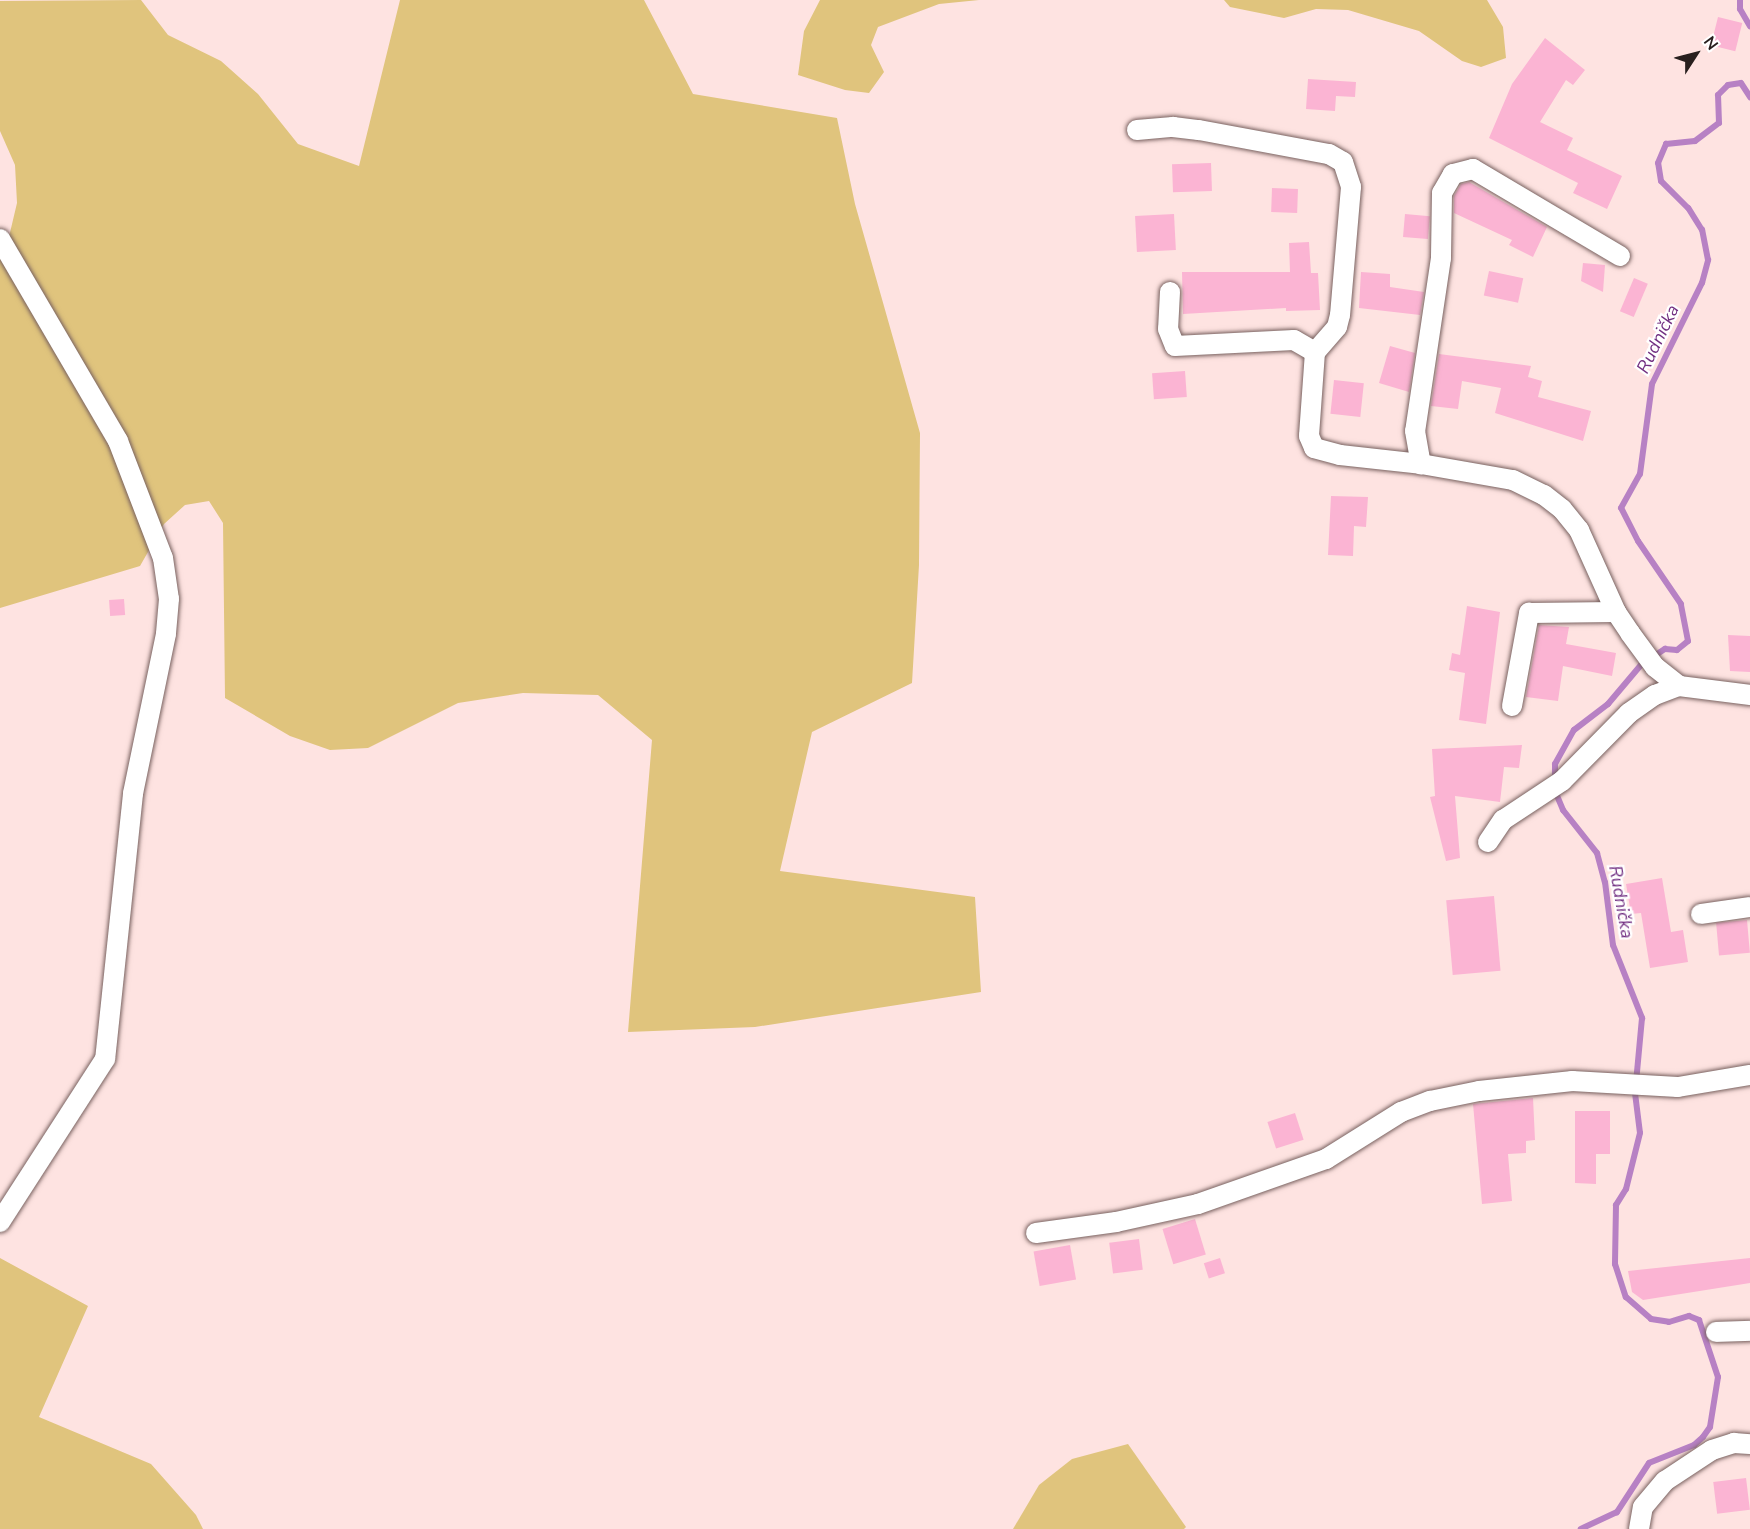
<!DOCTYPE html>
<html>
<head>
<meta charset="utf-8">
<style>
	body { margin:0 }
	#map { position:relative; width:1750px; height:1529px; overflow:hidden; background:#fee3e1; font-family:"Nunito Sans",sans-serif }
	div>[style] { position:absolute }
	.green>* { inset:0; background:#e0c47d }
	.stream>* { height:6px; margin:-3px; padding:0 3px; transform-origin:3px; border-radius:3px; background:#b781c4 }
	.building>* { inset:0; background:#fbb4d3; transform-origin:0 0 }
	.roads { filter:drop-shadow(0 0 2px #78615f) drop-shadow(0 0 2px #78615f) }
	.minor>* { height:20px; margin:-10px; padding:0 10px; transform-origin:10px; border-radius:10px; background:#fff }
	span { translate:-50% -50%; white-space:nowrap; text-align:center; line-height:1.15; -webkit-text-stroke:4.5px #fff; paint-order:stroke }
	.water-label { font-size:18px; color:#723082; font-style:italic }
	.north { position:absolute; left:1666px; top:24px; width:60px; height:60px; -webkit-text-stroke:4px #fff; paint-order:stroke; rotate:54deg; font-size:16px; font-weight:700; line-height:24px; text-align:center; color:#281f1e }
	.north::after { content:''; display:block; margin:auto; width:21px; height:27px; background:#281f1e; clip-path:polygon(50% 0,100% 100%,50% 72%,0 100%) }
</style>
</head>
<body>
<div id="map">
	<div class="green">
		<i style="clip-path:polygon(141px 0,168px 35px,221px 61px,258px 94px,298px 144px,359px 166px,400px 0,644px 0,693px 94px,837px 118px,855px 204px,920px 433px,919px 565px,912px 683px,812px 732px,780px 871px,975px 897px,981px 992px,755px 1027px,628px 1032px,652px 740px,598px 695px,523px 693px,458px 703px,368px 748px,330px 750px,290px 736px,225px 698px,223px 523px,209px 501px,185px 505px,164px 524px,140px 566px,0 608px,0 246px,8px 241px,17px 203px,15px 165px,0 131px,0 1px)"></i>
		<i style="clip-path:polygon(820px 0,979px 0,939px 4px,878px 27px,871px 45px,884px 72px,869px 93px,845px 90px,798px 75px,804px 31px)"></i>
		<i style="clip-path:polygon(1224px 0,1487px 0,1503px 27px,1506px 58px,1481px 67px,1462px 61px,1419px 31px,1348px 10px,1316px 9px,1284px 18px,1230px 7px)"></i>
		<i style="clip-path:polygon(0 1258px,88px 1306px,39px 1417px,151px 1464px,196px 1515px,203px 1529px,0 1529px)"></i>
		<i style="clip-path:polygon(1128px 1444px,1186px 1527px,1184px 1529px,1013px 1529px,1039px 1485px,1072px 1459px)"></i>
	</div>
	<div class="stream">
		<i style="left:1740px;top:0;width:9px;rotate:90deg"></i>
		<i style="left:1740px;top:9px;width:20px;rotate:60deg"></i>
		<i style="left:1555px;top:780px;width:16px;rotate:-90deg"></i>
		<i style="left:1555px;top:764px;width:39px;rotate:-61deg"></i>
		<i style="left:1574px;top:730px;width:43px;rotate:-37.4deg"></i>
		<i style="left:1608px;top:704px;width:51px;rotate:-49.8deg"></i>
		<i style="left:1641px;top:665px;width:29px;rotate:-34deg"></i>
		<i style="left:1665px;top:649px;width:12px;rotate:5deg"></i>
		<i style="left:1677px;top:650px;width:14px;rotate:-39deg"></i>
		<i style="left:1688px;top:641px;width:38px;rotate:-101deg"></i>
		<i style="left:1681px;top:604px;width:76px;rotate:-124.3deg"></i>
		<i style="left:1638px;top:541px;width:37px;rotate:-117deg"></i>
		<i style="left:1621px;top:508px;width:39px;rotate:-61deg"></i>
		<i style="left:1640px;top:474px;width:91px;rotate:-82.4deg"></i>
		<i style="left:1652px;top:384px;width:113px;rotate:-63.7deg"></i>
		<i style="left:1702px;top:283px;width:24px;rotate:-75deg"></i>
		<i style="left:1708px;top:260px;width:31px;rotate:-101deg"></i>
		<i style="left:1702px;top:230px;width:26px;rotate:-122deg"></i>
		<i style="left:1688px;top:208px;width:38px;rotate:-135deg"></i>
		<i style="left:1661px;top:181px;width:18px;rotate:-99deg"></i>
		<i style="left:1658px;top:163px;width:21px;rotate:-67deg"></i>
		<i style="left:1666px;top:144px;width:29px;rotate:-6deg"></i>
		<i style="left:1695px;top:141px;width:30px;rotate:-37deg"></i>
		<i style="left:1719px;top:123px;width:28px;rotate:-92deg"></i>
		<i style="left:1718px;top:95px;width:14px;rotate:-45deg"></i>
		<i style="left:1728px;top:85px;width:13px;rotate:-9deg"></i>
		<i style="left:1741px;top:83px;width:17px;rotate:57deg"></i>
		<i style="left:1555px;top:791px;width:21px;rotate:67deg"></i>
		<i style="left:1563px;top:810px;width:55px;rotate:51.7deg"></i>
		<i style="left:1597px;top:853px;width:30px;rotate:75deg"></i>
		<i style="left:1605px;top:882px;width:64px;rotate:82.8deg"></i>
		<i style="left:1613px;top:945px;width:79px;rotate:68.3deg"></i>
		<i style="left:1642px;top:1018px;width:75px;rotate:95.3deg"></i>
		<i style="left:1635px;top:1093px;width:40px;rotate:82.9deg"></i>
		<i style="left:1640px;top:1133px;width:58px;rotate:104deg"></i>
		<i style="left:1626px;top:1189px;width:19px;rotate:122deg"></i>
		<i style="left:1616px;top:1205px;width:59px;rotate:91deg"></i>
		<i style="left:1615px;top:1264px;width:35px;rotate:72deg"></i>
		<i style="left:1626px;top:1297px;width:33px;rotate:41deg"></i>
		<i style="left:1651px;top:1319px;width:18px;rotate:9deg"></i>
		<i style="left:1669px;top:1322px;width:21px;rotate:-17deg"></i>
		<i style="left:1689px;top:1316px;width:11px;rotate:22deg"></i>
		<i style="left:1699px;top:1320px;width:60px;rotate:71.6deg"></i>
		<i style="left:1718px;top:1377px;width:51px;rotate:99.1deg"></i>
		<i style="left:1710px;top:1427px;width:12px;rotate:125deg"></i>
		<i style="left:1703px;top:1437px;width:12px;rotate:138deg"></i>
		<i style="left:1694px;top:1445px;width:48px;rotate:158.2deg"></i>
		<i style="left:1649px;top:1463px;width:59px;rotate:123.1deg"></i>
		<i style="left:1617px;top:1512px;width:40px;rotate:155deg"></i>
	</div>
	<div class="building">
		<i style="left:1718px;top:17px;width:25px;height:29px;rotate:14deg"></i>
		<i style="clip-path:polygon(1545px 38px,1585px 70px,1573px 85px,1566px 80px,1540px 122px,1573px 138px,1567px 150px,1622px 176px,1607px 209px,1573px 193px,1578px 183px,1489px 138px,1512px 84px)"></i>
		<i style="clip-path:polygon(1308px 79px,1356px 82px,1355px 97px,1336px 96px,1335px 111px,1306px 109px)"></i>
		<i style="left:1211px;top:163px;width:28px;height:39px;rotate:88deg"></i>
		<i style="clip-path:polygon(1469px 182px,1547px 227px,1533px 257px,1509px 245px,1512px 240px,1454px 213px,1454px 196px,1461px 184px)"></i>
		<i style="left:1272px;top:188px;width:26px;height:24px;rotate:2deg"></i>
		<i style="left:1174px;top:214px;width:36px;height:39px;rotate:87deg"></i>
		<i style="left:1405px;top:214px;width:25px;height:23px;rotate:5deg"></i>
		<i style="clip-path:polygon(1309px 242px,1311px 273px,1318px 273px,1320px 310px,1286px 311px,1286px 308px,1183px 314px,1182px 272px,1290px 272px,1289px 243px)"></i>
		<i style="clip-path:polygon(1583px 263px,1605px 265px,1603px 292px,1581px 281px)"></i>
		<i style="left:1489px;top:271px;width:35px;height:25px;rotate:12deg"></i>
		<i style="clip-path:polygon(1361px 272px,1390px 274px,1390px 287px,1424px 292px,1420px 315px,1359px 308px)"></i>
		<i style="left:1634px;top:278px;width:15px;height:36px;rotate:23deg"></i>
		<i style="clip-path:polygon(1390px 346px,1415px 353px,1409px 392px,1379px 383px)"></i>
		<i style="clip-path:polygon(1439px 354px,1531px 366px,1528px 377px,1542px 381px,1538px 397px,1591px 411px,1583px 441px,1495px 413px,1501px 388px,1462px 381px,1458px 409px,1431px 406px)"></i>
		<i style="left:1185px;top:371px;width:26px;height:33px;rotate:86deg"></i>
		<i style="left:1334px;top:380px;width:30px;height:34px;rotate:6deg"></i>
		<i style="clip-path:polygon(1331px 496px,1368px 497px,1366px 527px,1354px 526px,1353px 556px,1328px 555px)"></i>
		<i style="left:124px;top:599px;width:16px;height:15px;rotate:86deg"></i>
		<i style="clip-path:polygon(1467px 606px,1500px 612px,1486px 724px,1459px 720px,1465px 673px,1449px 670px,1452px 653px,1460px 655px)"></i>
		<i style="clip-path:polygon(1539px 625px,1569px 627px,1566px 644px,1616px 653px,1612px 676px,1563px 666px,1558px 701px,1526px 697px)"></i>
		<i style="clip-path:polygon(1728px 635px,1750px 636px,1750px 672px,1730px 671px)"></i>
		<i style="clip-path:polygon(1522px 745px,1519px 768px,1504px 767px,1500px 802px,1455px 796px,1460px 858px,1446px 861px,1430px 797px,1435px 796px,1432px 749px)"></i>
		<i style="clip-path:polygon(1662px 878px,1671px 932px,1683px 930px,1688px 962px,1650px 968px,1641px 913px,1631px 914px,1626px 884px)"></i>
		<i style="left:1494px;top:896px;width:75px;height:48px;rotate:85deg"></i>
		<i style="left:1747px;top:920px;width:33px;height:31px;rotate:85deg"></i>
		<i style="clip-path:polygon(1533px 1098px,1535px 1140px,1526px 1141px,1526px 1153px,1508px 1154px,1512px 1201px,1482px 1204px,1473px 1104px)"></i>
		<i style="clip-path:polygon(1575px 1111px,1610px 1111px,1610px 1154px,1596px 1154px,1596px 1184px,1575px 1183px)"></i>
		<i style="left:1295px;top:1113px;width:28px;height:29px;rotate:72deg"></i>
		<i style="left:1195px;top:1219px;width:37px;height:34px;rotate:73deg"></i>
		<i style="left:1139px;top:1239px;width:31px;height:30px;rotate:83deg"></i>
		<i style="left:1070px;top:1245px;width:35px;height:37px;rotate:80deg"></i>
		<i style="left:1220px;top:1258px;width:16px;height:17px;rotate:72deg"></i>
		<i style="clip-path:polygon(1750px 1258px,1750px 1283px,1643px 1300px,1632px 1292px,1628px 1271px)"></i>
		<i style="left:1746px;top:1478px;width:32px;height:33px;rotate:83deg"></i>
	</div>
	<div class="roads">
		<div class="minor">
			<i style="left:1137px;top:130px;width:36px;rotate:-5deg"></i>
			<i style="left:1173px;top:127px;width:26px;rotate:7deg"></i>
			<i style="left:1199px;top:130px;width:132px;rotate:10.5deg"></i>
			<i style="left:1329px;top:154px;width:16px;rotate:30deg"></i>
			<i style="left:1343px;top:162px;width:26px;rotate:72deg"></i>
			<i style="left:1351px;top:187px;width:128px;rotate:94.9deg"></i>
			<i style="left:1340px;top:315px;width:12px;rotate:104deg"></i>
			<i style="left:1337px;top:327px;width:33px;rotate:131deg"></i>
			<i style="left:0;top:239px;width:234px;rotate:59.7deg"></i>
			<i style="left:118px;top:441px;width:125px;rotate:69deg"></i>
			<i style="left:163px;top:558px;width:41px;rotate:81.7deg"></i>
			<i style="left:169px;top:599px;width:35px;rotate:95deg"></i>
			<i style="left:166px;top:634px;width:163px;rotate:101.7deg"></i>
			<i style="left:133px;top:794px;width:266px;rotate:96deg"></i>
			<i style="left:105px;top:1059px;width:194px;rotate:122.8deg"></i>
			<i style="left:1620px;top:256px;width:171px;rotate:-149.4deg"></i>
			<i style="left:1473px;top:169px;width:21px;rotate:166deg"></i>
			<i style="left:1453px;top:174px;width:22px;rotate:120deg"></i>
			<i style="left:1442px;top:193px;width:65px;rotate:90.9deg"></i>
			<i style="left:1441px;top:258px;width:175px;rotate:98.5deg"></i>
			<i style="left:1415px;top:431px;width:34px;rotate:80deg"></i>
			<i style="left:1421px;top:464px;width:93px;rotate:9.9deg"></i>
			<i style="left:1513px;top:480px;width:34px;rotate:26deg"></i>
			<i style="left:1544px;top:495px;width:23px;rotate:38deg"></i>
			<i style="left:1562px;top:509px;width:27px;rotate:51deg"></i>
			<i style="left:1579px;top:530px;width:90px;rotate:65.7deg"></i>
			<i style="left:1616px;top:612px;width:25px;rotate:56deg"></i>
			<i style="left:1630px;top:633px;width:42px;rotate:53.7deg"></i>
			<i style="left:1655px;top:667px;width:31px;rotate:38deg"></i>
			<i style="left:1170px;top:292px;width:37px;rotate:93deg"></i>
			<i style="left:1168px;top:329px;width:18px;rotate:68deg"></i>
			<i style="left:1175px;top:346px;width:119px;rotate:-2.9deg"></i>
			<i style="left:1294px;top:340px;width:24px;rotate:30deg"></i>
			<i style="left:1315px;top:352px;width:84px;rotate:94.1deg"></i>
			<i style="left:1309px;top:436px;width:13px;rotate:67deg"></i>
			<i style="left:1314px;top:448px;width:27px;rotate:15deg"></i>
			<i style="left:1340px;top:455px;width:81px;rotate:6.3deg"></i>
			<i style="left:1512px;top:706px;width:95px;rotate:-79.6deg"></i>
			<i style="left:1529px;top:613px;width:87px;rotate:-0.7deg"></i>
			<i style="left:1488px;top:842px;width:27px;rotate:-56deg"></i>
			<i style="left:1503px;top:820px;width:71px;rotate:-33.5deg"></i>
			<i style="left:1562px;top:781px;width:95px;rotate:-45.4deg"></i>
			<i style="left:1629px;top:713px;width:32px;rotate:-35deg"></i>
			<i style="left:1655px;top:695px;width:26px;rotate:-21deg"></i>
			<i style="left:1679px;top:686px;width:72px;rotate:7.2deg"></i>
			<i style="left:1701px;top:914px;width:49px;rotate:-8.1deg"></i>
			<i style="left:1036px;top:1233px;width:81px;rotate:-7.8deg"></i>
			<i style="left:1116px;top:1222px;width:84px;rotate:-12.4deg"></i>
			<i style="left:1198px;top:1204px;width:136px;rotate:-19.4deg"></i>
			<i style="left:1326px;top:1159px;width:89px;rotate:-32.1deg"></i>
			<i style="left:1401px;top:1112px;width:31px;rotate:-21deg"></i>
			<i style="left:1430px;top:1101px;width:50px;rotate:-11.5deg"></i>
			<i style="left:1479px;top:1091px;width:94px;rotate:-6.1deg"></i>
			<i style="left:1572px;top:1081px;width:106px;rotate:3.2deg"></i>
			<i style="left:1678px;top:1087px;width:73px;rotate:-9.5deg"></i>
			<i style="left:1716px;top:1332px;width:34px;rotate:-2deg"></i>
			<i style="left:1639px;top:1529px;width:22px;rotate:-80deg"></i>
			<i style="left:1643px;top:1507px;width:34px;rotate:-50deg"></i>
			<i style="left:1665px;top:1481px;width:56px;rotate:-33.4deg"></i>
			<i style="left:1712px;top:1450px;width:23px;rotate:-18deg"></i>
			<i style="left:1734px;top:1443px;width:16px;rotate:4deg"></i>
		</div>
	</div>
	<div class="water-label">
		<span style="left:1658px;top:339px;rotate:-64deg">Rudnička</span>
		<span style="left:1621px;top:902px;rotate:80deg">Rudnička</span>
	</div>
	<div class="north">N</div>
</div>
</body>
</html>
